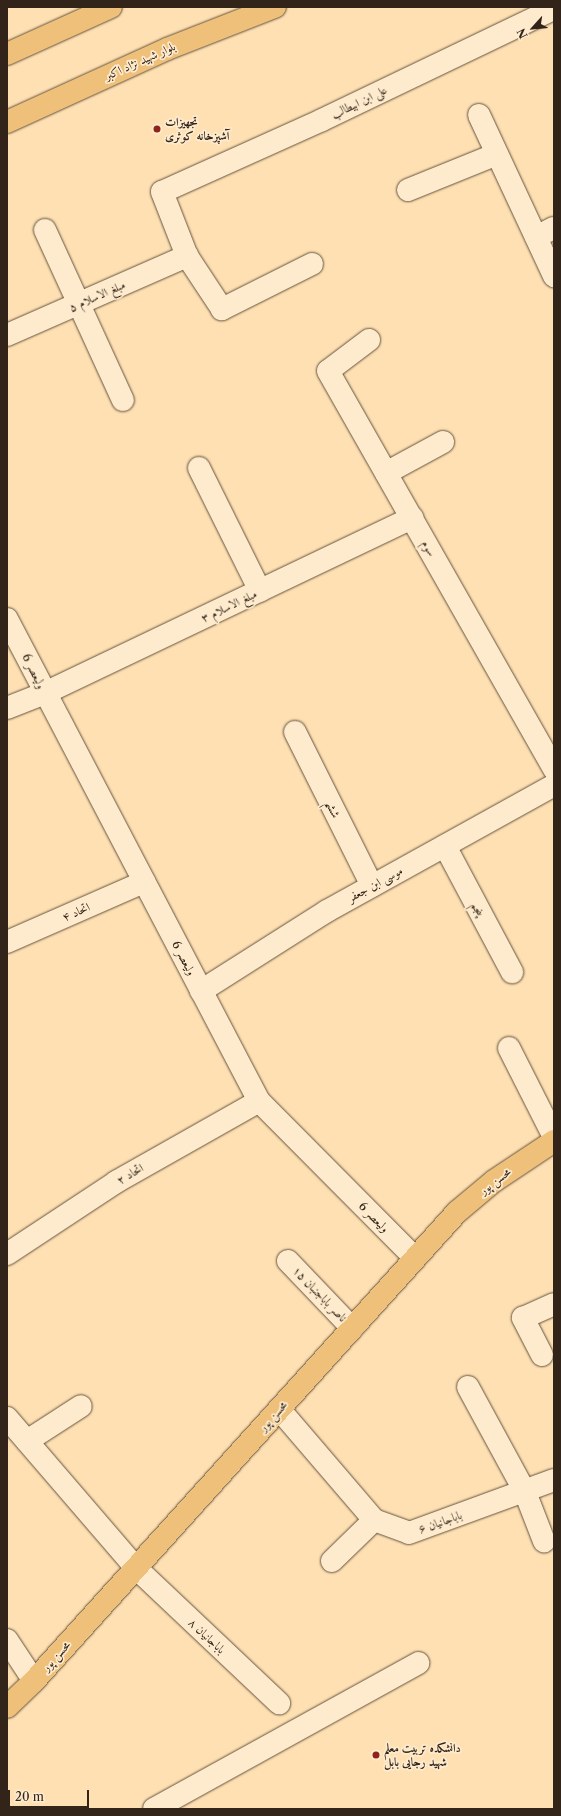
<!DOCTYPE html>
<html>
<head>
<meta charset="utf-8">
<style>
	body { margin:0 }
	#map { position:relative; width:561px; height:1816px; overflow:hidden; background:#fee0b2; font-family:"Libre Caslon Text",Amiri,serif }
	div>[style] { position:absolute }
	.roads { filter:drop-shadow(0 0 1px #65533f) drop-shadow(0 0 1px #65533f) }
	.minor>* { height:22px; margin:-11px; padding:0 11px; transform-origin:11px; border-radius:11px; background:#feebcd }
	.major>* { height:22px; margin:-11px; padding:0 11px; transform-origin:11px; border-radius:11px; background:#efc079 }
	.dots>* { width:11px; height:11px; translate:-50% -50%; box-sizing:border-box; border:2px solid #feebcd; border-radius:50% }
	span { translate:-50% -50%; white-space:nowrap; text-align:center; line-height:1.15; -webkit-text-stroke:3.5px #feebcd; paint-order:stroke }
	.street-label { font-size:12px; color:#322419 }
	.poi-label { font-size:12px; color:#322419; font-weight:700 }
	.left { translate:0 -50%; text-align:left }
	.frame { position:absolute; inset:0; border:8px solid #322419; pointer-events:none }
	.north { position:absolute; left:513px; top:8px; width:40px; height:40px; -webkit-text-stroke:3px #feebcd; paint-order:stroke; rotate:243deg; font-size:11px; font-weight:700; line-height:16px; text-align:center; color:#322419 }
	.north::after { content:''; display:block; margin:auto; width:14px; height:18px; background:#322419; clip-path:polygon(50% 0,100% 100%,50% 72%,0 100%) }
	.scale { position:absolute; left:8px; top:1790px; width:81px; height:18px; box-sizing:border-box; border:2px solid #322419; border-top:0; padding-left:5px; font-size:12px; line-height:14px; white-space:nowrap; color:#322419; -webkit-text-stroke:3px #feebcd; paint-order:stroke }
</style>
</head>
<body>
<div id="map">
	<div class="roads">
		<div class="minor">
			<i style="left:479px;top:115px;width:178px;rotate:65deg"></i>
			<i style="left:408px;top:190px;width:96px;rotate:-22deg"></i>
			<i style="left:45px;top:230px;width:187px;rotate:65.4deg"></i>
			<i style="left:536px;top:237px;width:20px;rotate:-27deg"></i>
			<i style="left:312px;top:264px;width:101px;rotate:153.4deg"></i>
			<i style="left:222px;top:309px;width:64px;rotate:-123.4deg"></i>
			<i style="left:187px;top:256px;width:69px;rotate:-111.3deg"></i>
			<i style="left:162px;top:192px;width:175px;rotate:-24.2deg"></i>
			<i style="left:322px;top:120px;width:257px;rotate:-25.6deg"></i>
			<i style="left:7px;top:335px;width:197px;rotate:-23.7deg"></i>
			<i style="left:369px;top:340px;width:51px;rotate:142.9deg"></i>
			<i style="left:328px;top:371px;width:458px;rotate:60.4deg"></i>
			<i style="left:199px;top:468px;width:137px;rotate:63.6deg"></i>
			<i style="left:386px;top:473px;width:65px;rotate:-28.5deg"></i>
			<i style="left:7px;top:619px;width:544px;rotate:62.4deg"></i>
			<i style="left:259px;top:1101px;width:221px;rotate:45.2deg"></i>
			<i style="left:7px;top:708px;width:41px;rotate:-21.5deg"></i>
			<i style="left:45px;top:693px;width:407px;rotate:-25.5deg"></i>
			<i style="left:295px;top:732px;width:172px;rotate:63.4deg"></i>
			<i style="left:445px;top:846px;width:143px;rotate:62deg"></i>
			<i style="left:7px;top:942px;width:150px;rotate:-23.7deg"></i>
			<i style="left:201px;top:991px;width:149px;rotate:-32.4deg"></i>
			<i style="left:327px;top:911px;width:260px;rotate:-29deg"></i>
			<i style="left:509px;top:1048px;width:100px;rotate:63.2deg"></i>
			<i style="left:7px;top:1254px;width:131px;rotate:-33.4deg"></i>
			<i style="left:116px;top:1182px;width:164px;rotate:-29.5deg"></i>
			<i style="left:288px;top:1261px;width:93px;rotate:46.3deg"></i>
			<i style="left:542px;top:1355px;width:42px;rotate:-117.2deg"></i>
			<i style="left:523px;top:1318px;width:34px;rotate:-24deg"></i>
			<i style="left:468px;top:1387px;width:119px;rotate:61.5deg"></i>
			<i style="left:525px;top:1492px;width:53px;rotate:68.8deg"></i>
			<i style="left:279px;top:1409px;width:146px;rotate:49.4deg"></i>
			<i style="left:374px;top:1520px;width:37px;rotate:20deg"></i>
			<i style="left:409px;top:1533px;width:154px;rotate:-20.1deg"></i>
			<i style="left:7px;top:1418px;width:198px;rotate:49.3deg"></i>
			<i style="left:136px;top:1568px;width:197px;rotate:43.4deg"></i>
			<i style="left:27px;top:1441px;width:64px;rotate:-32.9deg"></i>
			<i style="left:332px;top:1561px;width:59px;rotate:-44.3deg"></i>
			<i style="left:7px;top:1640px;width:49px;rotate:56.6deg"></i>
			<i style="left:154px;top:1809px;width:302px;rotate:-28.9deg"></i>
		</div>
		<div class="major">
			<i style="left:7px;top:54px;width:114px;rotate:-24.3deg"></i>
			<i style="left:7px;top:122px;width:176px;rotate:-24.5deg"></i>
			<i style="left:167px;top:49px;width:116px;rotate:-21.3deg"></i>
			<i style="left:7px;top:1707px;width:37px;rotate:-44deg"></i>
			<i style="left:34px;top:1681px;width:632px;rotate:-47.95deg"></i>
			<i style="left:457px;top:1212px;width:48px;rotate:-40deg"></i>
			<i style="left:494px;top:1181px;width:72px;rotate:-33.7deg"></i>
		</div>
	</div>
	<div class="dots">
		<i style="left:157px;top:129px;background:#8f2418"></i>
		<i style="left:376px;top:1755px;background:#8f2418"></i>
	</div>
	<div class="street-label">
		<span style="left:140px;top:61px;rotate:-24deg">بلوار شهید نژاد اکبر</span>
		<span style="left:359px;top:102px;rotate:-26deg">علی ابن ابیطالب</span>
		<span style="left:97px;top:296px;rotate:-24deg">مبلغ الاسلام ۵</span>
		<span style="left:429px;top:548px;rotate:60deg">سوم</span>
		<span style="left:229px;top:606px;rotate:-26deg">مبلغ الاسلام ۳</span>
		<span style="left:34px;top:671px;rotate:63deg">ولیعصر 6</span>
		<span style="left:333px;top:809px;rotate:64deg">ششم</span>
		<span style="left:375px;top:884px;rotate:-29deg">موسی ابن جعفر</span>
		<span style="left:478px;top:909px;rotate:62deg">پنجم</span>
		<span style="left:76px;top:912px;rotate:-24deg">اتحاد ۴</span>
		<span style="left:184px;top:958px;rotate:62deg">ولیعصر 6</span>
		<span style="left:130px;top:1174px;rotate:-30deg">اتحاد ۲</span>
		<span style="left:495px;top:1181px;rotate:-37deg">محسن پور</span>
		<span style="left:374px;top:1217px;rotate:45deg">ولیعصر 6</span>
		<span style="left:320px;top:1294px;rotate:46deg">ناصر باباجنبان ۱۵</span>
		<span style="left:273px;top:1416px;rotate:-48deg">محسن پور</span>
		<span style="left:440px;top:1522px;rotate:-20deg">باباجانیان ۶</span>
		<span style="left:207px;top:1636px;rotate:43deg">باباجانیان ۸</span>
		<span style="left:56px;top:1656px;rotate:-48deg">محسن پور</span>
	</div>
	<div class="poi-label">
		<span class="left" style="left:165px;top:129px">تجهیزات<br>آشپزخانه کوثری</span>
		<span class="left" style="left:384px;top:1755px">دانشکده تربیت معلم<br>شهید رجایی بابل</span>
	</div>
	<div class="frame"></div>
	<div class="north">N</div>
	<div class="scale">20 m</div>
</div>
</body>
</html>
